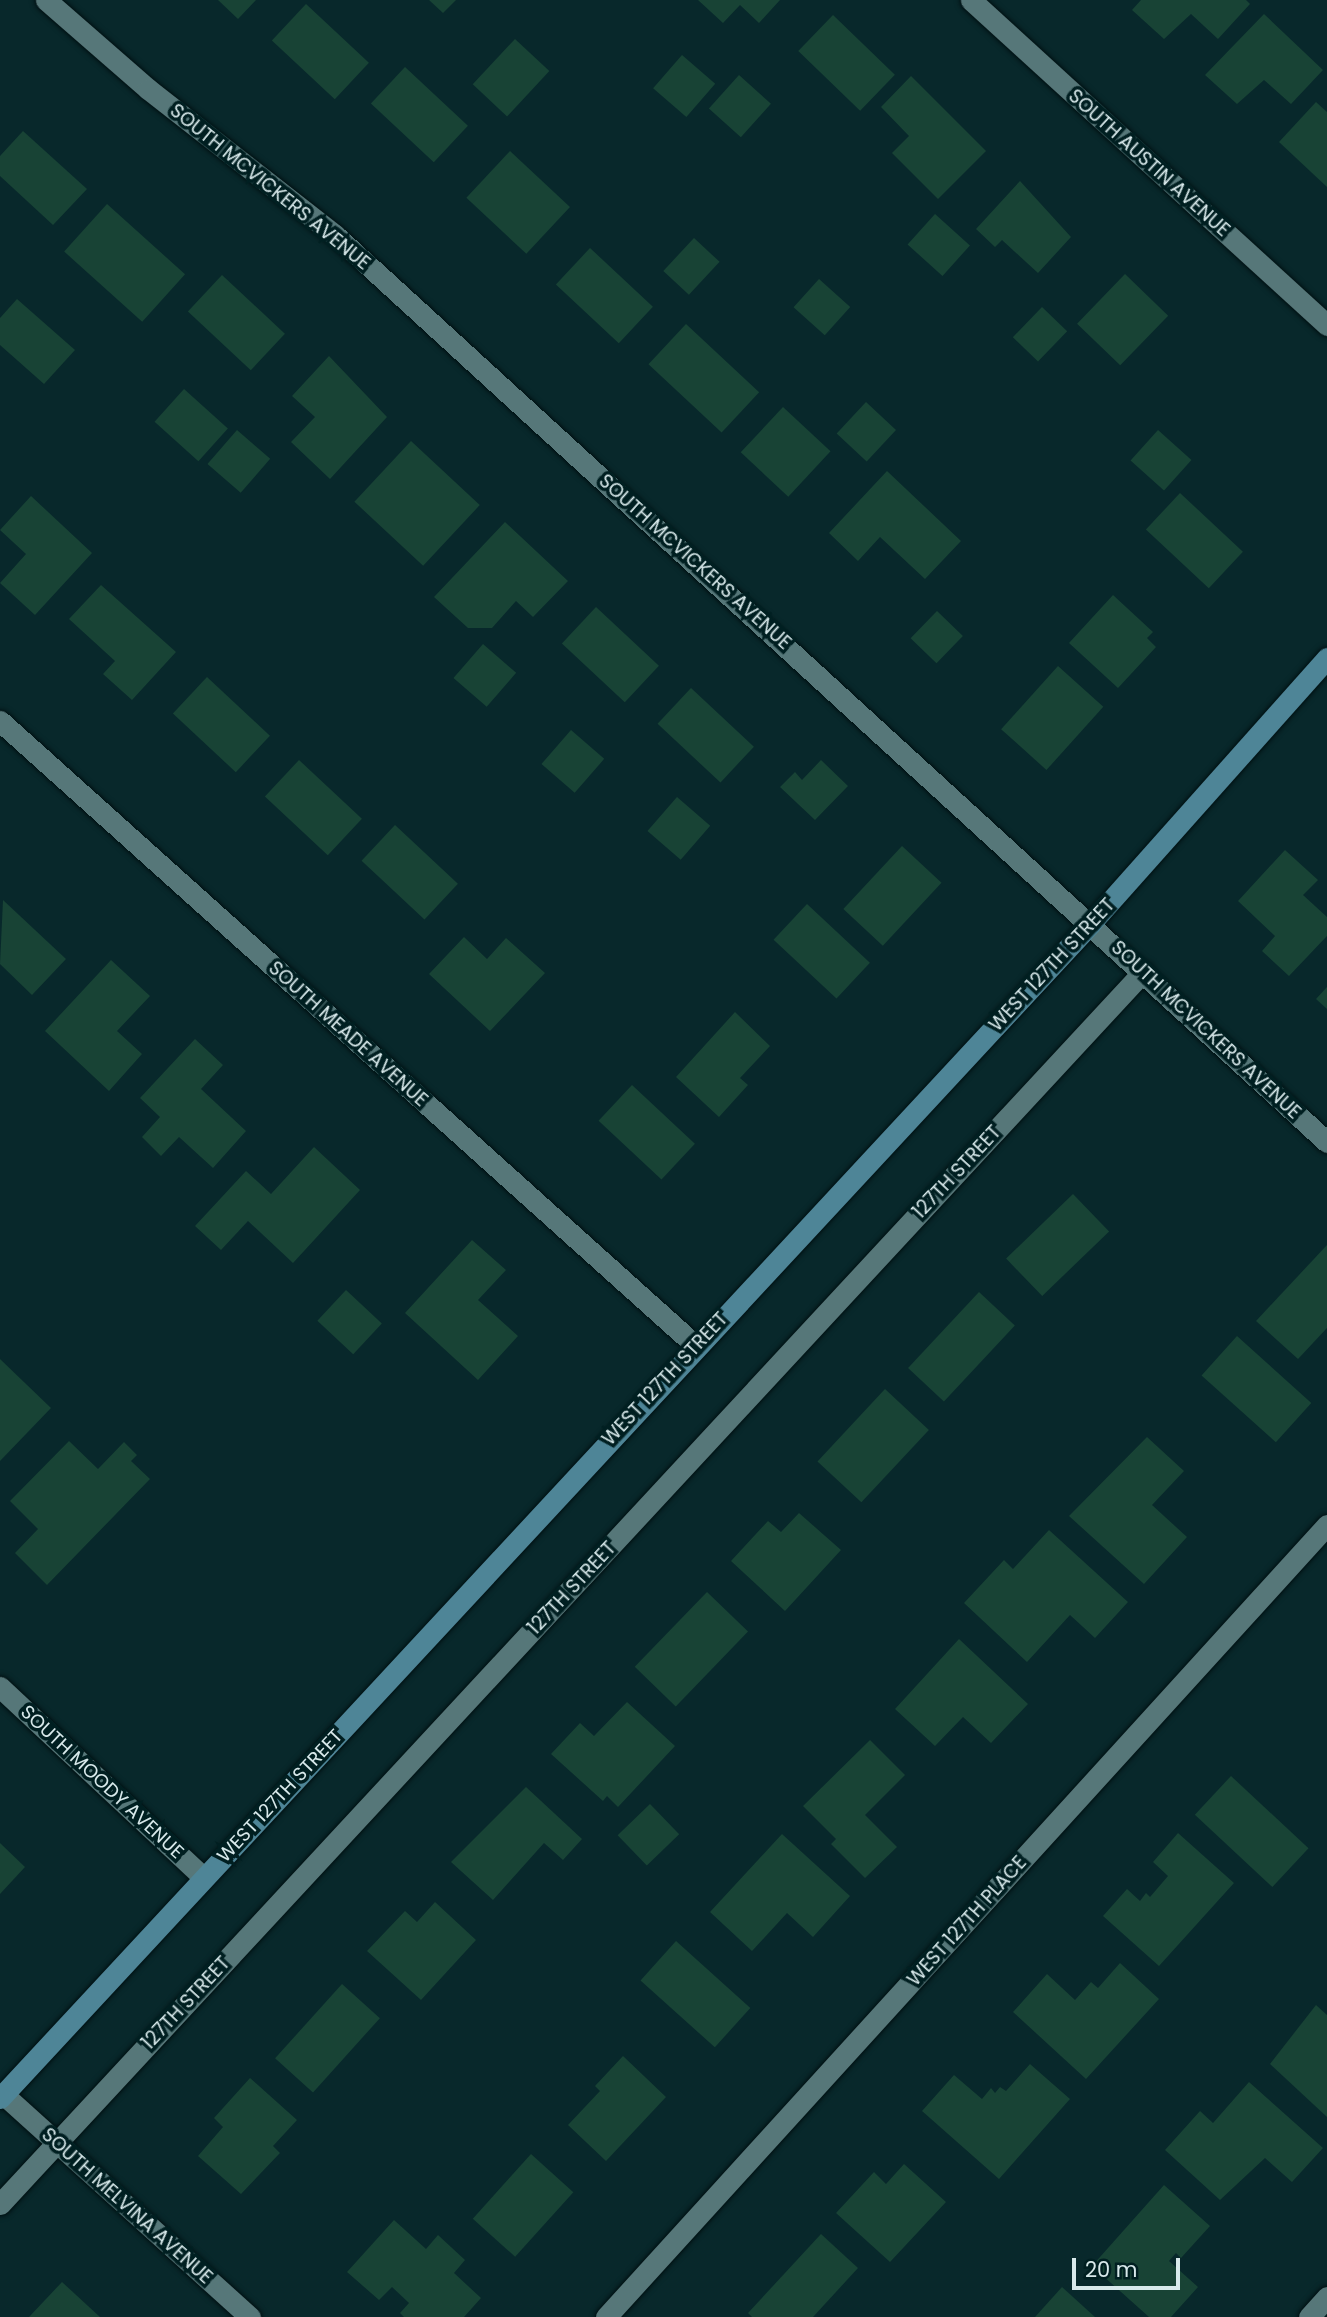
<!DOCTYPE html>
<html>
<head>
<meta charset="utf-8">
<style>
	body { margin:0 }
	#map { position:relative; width:1327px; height:2317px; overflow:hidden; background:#08282b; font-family:Poppins,sans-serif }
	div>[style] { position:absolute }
	.building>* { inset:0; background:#184335; transform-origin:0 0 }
	.roads { filter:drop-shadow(0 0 2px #001012) drop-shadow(0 0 2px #001012) }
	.street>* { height:21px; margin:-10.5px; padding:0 10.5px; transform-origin:10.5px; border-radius:10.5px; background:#567779 }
	.secondary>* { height:21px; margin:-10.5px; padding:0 10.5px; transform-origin:10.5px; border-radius:10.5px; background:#4e8597 }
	span { translate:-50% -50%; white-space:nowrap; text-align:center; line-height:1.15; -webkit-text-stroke:7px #001f21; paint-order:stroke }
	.street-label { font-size:19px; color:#d8e9eb }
	.scale { position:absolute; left:1072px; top:2258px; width:108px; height:32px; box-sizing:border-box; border:4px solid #d8e9eb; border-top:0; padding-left:9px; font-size:21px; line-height:24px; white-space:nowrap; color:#d8e9eb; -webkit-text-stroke:5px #001f21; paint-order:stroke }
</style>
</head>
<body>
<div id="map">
	<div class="building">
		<i style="clip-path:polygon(218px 0,256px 0,238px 19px)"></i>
		<i style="clip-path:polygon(429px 0,456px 0,443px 13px)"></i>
		<i style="clip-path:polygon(698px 0,780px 0,759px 23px,740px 5px,723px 23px)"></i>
		<i style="clip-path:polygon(1141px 0,1246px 0,1250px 4px,1218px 39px,1191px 14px,1164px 39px,1132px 10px)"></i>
		<i style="left:306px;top:4px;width:86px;height:50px;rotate:43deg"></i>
		<i style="clip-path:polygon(1264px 14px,1323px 70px,1291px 104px,1264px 80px,1237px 104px,1205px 75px)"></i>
		<i style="left:833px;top:15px;width:86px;height:50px;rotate:44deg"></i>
		<i style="left:515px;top:39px;width:47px;height:62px;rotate:43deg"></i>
		<i style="left:682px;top:55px;width:44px;height:44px;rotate:41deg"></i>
		<i style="left:405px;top:67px;width:86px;height:50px;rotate:43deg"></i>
		<i style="left:739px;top:75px;width:43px;height:45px;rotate:42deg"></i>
		<i style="clip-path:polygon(911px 76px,986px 151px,938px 199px,892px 153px,909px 136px,881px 107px)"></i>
		<i style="clip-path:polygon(1316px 102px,1327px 112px,1327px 187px,1279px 142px)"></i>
		<i style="clip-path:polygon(23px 131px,87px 189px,53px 225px,0 176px,0 156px)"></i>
		<i style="left:510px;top:151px;width:82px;height:64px;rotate:43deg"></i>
		<i style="clip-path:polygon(1020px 181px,1071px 237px,1038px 273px,1002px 240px,995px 247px,976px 229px)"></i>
		<i style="left:107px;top:204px;width:105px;height:64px;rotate:42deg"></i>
		<i style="left:935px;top:214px;width:47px;height:41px;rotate:42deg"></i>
		<i style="left:694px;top:238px;width:35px;height:45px;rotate:43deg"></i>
		<i style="left:590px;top:248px;width:86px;height:50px;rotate:43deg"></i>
		<i style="left:1125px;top:274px;width:60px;height:69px;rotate:44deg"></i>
		<i style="left:222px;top:275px;width:86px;height:50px;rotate:43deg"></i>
		<i style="left:819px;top:279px;width:42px;height:38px;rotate:42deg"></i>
		<i style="clip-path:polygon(17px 299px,75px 350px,44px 384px,0 345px,0 318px)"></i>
		<i style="left:1042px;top:307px;width:35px;height:42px;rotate:44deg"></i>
		<i style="left:686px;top:324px;width:100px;height:55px;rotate:43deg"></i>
		<i style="clip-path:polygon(329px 356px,387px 417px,330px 479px,291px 442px,315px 417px,292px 396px)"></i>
		<i style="left:184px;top:389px;width:59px;height:44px;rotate:42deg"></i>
		<i style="left:866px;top:402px;width:41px;height:43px;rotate:43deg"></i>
		<i style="left:783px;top:407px;width:65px;height:62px;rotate:43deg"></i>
		<i style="left:237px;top:430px;width:44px;height:45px;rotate:41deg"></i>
		<i style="left:1158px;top:430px;width:45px;height:41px;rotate:42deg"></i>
		<i style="left:411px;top:441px;width:94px;height:83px;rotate:43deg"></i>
		<i style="clip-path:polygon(887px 471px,961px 541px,925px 579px,880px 537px,858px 561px,829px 533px)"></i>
		<i style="left:1180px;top:493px;width:86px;height:50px;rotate:43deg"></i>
		<i style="clip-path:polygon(31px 496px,92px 553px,35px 615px,0 583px,26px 554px,0 530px)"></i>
		<i style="clip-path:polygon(505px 522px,568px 581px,533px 617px,516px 601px,492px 628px,468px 628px,434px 597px)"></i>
		<i style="clip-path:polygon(101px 585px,176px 652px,132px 700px,103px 674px,115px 661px,69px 619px)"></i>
		<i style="clip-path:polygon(1113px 595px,1153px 632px,1147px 638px,1156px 647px,1118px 688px,1069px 643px)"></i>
		<i style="left:596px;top:607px;width:86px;height:50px;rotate:43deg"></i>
		<i style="left:937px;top:611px;width:36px;height:38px;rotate:44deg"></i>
		<i style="left:483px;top:644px;width:44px;height:45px;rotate:41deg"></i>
		<i style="left:1058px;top:666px;width:61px;height:85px;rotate:42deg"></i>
		<i style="left:207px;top:677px;width:86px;height:50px;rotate:43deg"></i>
		<i style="left:691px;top:688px;width:86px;height:49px;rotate:43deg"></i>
		<i style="left:571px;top:730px;width:44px;height:45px;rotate:41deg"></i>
		<i style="left:299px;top:760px;width:86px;height:50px;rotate:43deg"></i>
		<i style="clip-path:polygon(821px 760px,848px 786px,815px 820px,780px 787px,795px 772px,802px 780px)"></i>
		<i style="left:677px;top:797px;width:44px;height:45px;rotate:41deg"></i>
		<i style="left:395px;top:825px;width:86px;height:49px;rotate:43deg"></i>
		<i style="left:902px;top:846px;width:54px;height:86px;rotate:43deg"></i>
		<i style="clip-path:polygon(1285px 850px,1318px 880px,1303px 895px,1327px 917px,1327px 936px,1289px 976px,1262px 951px,1275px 936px,1238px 901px)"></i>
		<i style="clip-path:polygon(3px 900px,66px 959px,32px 995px,0 964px)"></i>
		<i style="left:807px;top:904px;width:86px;height:49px;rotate:43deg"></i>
		<i style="clip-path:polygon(464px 937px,487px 959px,506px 938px,545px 973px,490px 1031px,429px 974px)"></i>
		<i style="clip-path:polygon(111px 960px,150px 996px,117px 1031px,142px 1054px,109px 1091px,45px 1031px)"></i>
		<i style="clip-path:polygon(1327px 987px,1327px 1009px,1316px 999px)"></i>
		<i style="clip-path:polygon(735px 1012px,770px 1046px,740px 1078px,748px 1085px,719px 1117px,676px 1077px)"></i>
		<i style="clip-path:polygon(195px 1039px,223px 1065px,201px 1089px,246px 1131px,213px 1168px,179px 1137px,161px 1156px,142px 1137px,160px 1117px,140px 1098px)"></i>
		<i style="left:632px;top:1085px;width:86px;height:49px;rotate:43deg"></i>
		<i style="clip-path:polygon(314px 1147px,360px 1190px,293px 1263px,248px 1221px,221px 1250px,195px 1226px,246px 1171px,271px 1194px)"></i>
		<i style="left:1073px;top:1194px;width:52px;height:93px;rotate:46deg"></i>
		<i style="clip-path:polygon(472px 1240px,506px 1270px,478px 1300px,518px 1336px,478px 1380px,405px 1313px)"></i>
		<i style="clip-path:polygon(1327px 1245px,1327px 1328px,1298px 1359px,1256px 1321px)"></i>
		<i style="left:346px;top:1290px;width:49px;height:42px;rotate:43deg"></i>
		<i style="left:979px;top:1292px;width:49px;height:104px;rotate:43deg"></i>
		<i style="left:1237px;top:1336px;width:100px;height:53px;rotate:42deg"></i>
		<i style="clip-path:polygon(0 1359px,51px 1408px,0 1461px)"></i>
		<i style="left:885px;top:1389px;width:60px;height:99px;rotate:43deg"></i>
		<i style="clip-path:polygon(1147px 1437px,1184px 1471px,1152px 1505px,1187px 1537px,1144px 1584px,1069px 1516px)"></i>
		<i style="clip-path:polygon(69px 1441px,98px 1469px,124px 1442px,137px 1455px,131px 1461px,150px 1479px,47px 1585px,15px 1553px,38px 1529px,10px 1501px)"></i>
		<i style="clip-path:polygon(799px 1513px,841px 1550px,785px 1611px,731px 1561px,768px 1521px,781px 1532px)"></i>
		<i style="clip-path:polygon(1049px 1530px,1128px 1602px,1095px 1638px,1070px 1615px,1027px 1662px,964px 1603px,1004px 1560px,1013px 1569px)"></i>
		<i style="left:707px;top:1592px;width:57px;height:104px;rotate:44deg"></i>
		<i style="clip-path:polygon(959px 1639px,1028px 1704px,991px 1743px,963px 1717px,935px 1746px,895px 1709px)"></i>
		<i style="clip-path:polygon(627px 1702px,675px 1746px,618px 1807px,607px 1796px,603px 1801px,551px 1754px,580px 1723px,594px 1736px)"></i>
		<i style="clip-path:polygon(870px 1740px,905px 1775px,865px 1815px,897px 1847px,865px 1878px,831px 1844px,836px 1839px,803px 1806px)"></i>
		<i style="left:1231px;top:1776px;width:106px;height:53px;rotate:43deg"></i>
		<i style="clip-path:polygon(526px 1787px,582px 1839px,563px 1860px,544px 1843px,493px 1900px,451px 1862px)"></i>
		<i style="left:650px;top:1804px;width:42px;height:45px;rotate:46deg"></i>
		<i style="clip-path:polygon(1178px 1833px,1234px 1883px,1159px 1966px,1103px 1916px,1127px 1889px,1140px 1901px,1146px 1893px,1150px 1897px,1168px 1876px,1153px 1862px)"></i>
		<i style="clip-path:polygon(782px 1834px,850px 1896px,813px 1937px,787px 1913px,752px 1951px,710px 1912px)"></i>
		<i style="clip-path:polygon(0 1843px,25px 1867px,0 1894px)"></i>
		<i style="clip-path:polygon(435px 1902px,476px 1940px,421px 2000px,367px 1951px,405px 1911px,417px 1922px)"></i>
		<i style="left:676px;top:1941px;width:100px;height:53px;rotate:42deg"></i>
		<i style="clip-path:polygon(1120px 1963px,1159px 1999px,1086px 2079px,1013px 2012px,1047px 1974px,1075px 2000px,1091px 1982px,1098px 1988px)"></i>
		<i style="left:342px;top:1984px;width:51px;height:100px;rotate:42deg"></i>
		<i style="clip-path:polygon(1316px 2005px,1327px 2015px,1327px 2117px,1270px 2064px)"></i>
		<i style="clip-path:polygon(623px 2056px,666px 2097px,606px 2161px,568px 2125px,600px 2091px,595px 2086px)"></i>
		<i style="clip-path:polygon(1030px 2064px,1070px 2099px,999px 2179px,922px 2111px,954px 2075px,982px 2099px,991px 2088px,995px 2093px,1000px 2087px,1006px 2091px)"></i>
		<i style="clip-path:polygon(250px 2078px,297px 2120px,273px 2146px,280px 2153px,241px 2194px,198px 2156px,223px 2127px,214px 2118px)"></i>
		<i style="clip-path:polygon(1249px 2082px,1323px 2148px,1292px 2182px,1265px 2158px,1220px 2200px,1165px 2150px,1200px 2111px,1213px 2123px)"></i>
		<i style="left:531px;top:2154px;width:57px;height:87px;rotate:42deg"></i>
		<i style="clip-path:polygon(904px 2164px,946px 2202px,890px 2262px,836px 2213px,874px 2172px,886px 2184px)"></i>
		<i style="clip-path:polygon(1164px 2185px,1210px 2226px,1181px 2258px,1176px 2253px,1169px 2261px,1198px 2287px,1171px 2317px,1149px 2317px,1092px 2266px)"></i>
		<i style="clip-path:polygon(394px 2220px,426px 2249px,438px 2235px,465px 2260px,454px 2273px,481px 2298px,464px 2317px,404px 2317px,400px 2313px,409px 2303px,392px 2287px,379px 2300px,347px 2272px)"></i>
		<i style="clip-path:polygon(821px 2234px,858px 2268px,813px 2317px,752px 2317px,748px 2313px)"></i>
		<i style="clip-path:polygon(62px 2282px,100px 2317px,29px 2317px)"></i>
		<i style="clip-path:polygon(1062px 2287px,1095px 2317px,1035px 2317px)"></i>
	</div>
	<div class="roads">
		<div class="street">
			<i style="left:46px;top:0;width:135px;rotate:41.1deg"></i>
			<i style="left:148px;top:89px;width:237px;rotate:38deg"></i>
			<i style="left:335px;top:235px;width:1344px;rotate:42.44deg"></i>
			<i style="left:971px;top:0;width:482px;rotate:42.4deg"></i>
			<i style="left:0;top:721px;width:935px;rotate:41.92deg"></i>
			<i style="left:0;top:1687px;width:279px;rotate:43.1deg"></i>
			<i style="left:3px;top:2094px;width:333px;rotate:42.1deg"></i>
			<i style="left:0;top:2204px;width:1681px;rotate:-47.15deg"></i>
			<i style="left:606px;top:2317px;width:1071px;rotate:-47.69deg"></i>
			<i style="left:1309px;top:2317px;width:27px;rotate:-48deg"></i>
		</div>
		<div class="secondary">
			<i style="left:0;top:2098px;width:1603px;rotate:-47.12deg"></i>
			<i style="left:1091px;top:923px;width:355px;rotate:-48.3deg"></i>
		</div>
	</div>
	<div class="street-label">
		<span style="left:1149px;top:163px;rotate:42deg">SOUTH AUSTIN AVENUE</span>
		<span style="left:270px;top:187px;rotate:39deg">SOUTH MCVICKERS AVENUE</span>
		<span style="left:695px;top:562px;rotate:42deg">SOUTH MCVICKERS AVENUE</span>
		<span style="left:1052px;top:965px;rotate:-47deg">WEST 127TH STREET</span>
		<span style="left:1206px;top:1030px;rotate:43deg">SOUTH MCVICKERS AVENUE</span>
		<span style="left:348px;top:1034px;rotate:42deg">SOUTH MEADE AVENUE</span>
		<span style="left:957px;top:1172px;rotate:-47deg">127TH STREET</span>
		<span style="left:665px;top:1379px;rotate:-47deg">WEST 127TH STREET</span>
		<span style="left:572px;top:1588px;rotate:-47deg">127TH STREET</span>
		<span style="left:102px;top:1782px;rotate:43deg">SOUTH MOODY AVENUE</span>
		<span style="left:280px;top:1796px;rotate:-47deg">WEST 127TH STREET</span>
		<span style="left:967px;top:1921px;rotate:-48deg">WEST 127TH PLACE</span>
		<span style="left:186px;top:2003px;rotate:-47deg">127TH STREET</span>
		<span style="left:127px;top:2206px;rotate:42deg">SOUTH MELVINA AVENUE</span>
	</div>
	<div class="scale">20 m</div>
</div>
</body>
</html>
